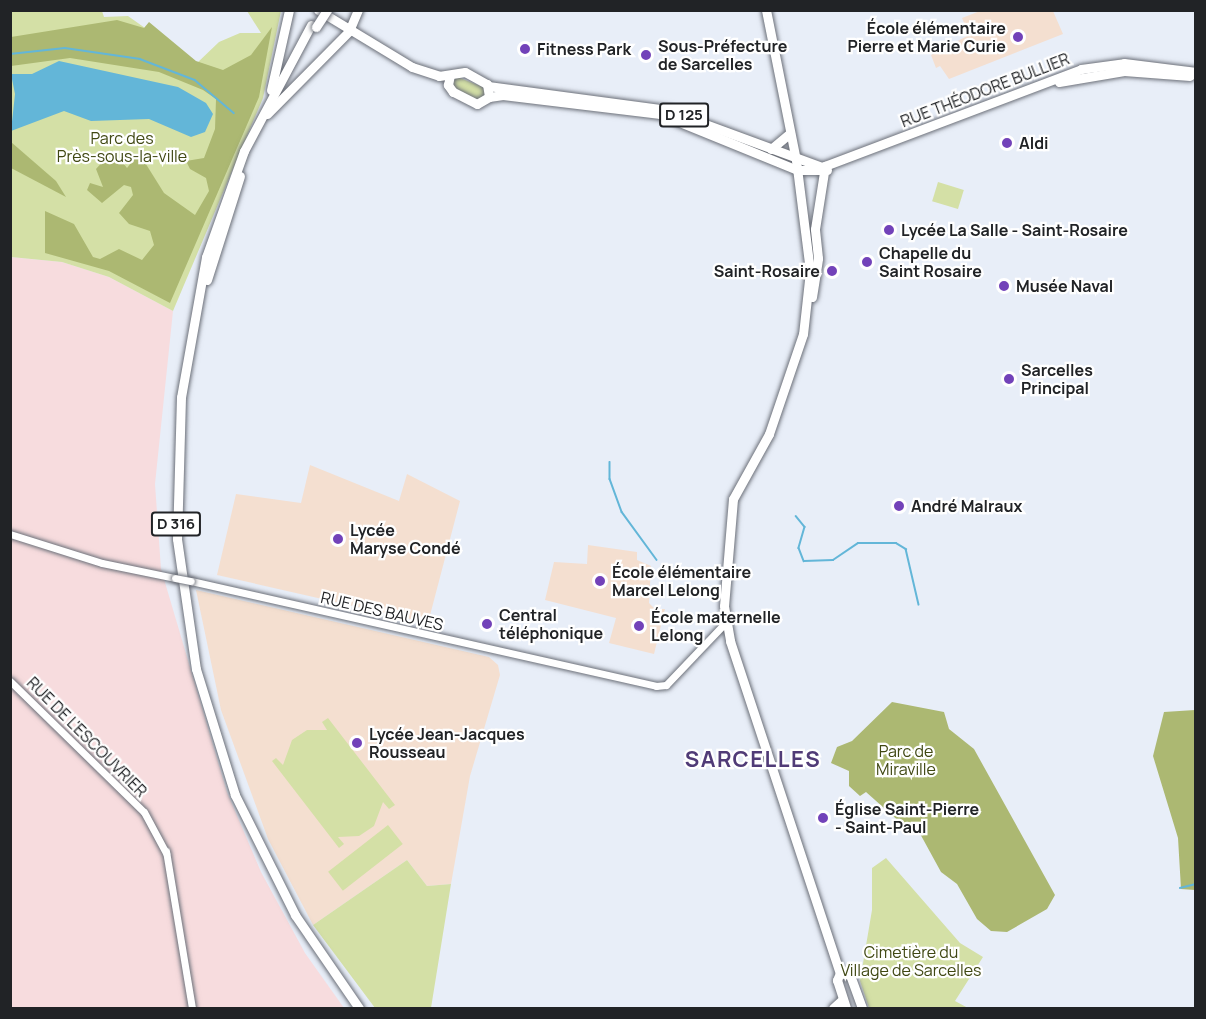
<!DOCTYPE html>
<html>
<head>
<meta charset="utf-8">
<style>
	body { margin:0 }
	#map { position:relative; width:1206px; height:1019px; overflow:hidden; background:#e8eef8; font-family:Manrope,sans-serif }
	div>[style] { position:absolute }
	.industrial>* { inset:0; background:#f7dcde }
	.education>* { inset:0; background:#f4dfd0 }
	.green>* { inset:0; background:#d4e0a6; transform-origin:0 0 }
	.forest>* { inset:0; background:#acb872 }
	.water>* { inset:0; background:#63b6d8 }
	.stream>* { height:1.5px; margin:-0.75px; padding:0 0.75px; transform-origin:0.75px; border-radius:0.75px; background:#63b6d8 }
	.roads { filter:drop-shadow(0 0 2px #6c7079) drop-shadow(0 0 2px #6c7079) }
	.minor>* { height:7px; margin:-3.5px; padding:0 3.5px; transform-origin:3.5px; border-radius:3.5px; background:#fff }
	.major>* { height:9px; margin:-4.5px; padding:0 4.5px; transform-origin:4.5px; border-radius:4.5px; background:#fff }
	.bridges { filter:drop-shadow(0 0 2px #6c7079) drop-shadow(0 0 2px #6c7079) }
	.minor-bridge>* { height:7px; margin:-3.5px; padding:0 3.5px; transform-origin:3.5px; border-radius:3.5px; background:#fff }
	.major-bridge>* { height:9px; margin:-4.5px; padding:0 4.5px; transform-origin:4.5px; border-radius:4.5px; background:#fff }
	.dots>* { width:16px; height:16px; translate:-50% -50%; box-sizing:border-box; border:3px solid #fff; border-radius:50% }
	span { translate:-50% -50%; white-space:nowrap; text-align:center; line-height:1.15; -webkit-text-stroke:4.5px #fff; paint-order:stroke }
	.shield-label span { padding:2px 4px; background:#fff; border:2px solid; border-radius:4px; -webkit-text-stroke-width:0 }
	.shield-label { font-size:15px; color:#212326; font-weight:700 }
	.poi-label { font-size:16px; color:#212326; font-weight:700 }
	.right { translate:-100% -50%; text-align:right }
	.left { translate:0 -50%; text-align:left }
	.street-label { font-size:16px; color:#212326 }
	.park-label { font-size:16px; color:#404813 }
	.district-label { font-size:22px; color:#503b77; font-weight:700; letter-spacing:1.5px }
	.frame { position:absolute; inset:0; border:12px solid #212326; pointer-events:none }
</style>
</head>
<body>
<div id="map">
	<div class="industrial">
		<i style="clip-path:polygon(10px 257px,62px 262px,109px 277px,173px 311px,155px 484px,161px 569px,227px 792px,261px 872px,305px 953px,344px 1008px,11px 1008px)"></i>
	</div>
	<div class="education">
		<i style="clip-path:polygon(980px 11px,1053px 11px,1063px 34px,949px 79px,940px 66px,936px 68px,931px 55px,969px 35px,962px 18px)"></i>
		<i style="clip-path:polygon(310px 465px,399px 501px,407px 474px,460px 501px,428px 623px,217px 575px,236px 494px,301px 503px)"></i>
		<i style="clip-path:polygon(588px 545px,637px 552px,637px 560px,651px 566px,649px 603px,655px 609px,665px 609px,654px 654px,609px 643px,616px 618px,545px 600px,554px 562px,587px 564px)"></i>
		<i style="clip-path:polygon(196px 590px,489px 657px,498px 665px,500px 675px,470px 776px,451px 884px,427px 886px,407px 860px,313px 925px,268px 839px,221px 710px)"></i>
	</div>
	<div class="green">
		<i style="clip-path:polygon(10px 11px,102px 11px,104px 17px,128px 16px,196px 64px,219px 42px,240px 33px,261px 33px,247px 11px,281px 11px,263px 98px,173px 311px,109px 277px,62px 262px,11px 257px)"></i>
		<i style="clip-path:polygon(455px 76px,483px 87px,485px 95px,478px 100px,453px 87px)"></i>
		<i style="left:938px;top:182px;width:27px;height:20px;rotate:17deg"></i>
		<i style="clip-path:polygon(328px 718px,395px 805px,389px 809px,383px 802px,374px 826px,359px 836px,338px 837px,344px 844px,339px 848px,272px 761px,276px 758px,283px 765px,292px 740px,307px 730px,327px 730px,322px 722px)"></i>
		<i style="left:388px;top:825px;width:24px;height:76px;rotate:52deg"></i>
		<i style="clip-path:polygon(886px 858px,960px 943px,983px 957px,955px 1001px,968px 1008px,869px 1008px,860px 981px,872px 910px,872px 868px)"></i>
		<i style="clip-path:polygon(407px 860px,427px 886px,451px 884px,431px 1008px,375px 1008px,313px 925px)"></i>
	</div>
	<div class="forest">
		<i style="clip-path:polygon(117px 20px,144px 28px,149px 22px,196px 61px,223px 70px,251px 55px,272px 27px,259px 97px,170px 303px,109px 271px,45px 253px,45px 211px,74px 224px,93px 257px,100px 259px,119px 249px,142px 260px,154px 245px,150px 231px,129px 224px,119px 213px,133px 195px,131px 187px,124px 185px,102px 203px,87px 190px,90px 183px,103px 187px,96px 169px,105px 159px,120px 159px,127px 168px,135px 158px,144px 161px,164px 193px,195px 215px,209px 191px,206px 178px,190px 169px,186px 161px,204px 158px,215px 129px,216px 99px,203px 90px,159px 72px,70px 58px,11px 66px,11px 37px)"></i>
		<i style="clip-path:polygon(11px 142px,56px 181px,66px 197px,11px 168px)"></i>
		<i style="clip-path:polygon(892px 702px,944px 712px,949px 729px,974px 749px,1055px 895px,1047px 909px,1007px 932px,991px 931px,977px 919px,957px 884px,941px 872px,918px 830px,902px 824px,866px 792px,860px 796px,849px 786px,849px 771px,831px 763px,837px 747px,852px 741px)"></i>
		<i style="clip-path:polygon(1195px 710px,1196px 710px,1195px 890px,1181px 889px,1178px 838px,1153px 756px,1164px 712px)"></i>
	</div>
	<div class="water">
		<i style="clip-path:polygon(59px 61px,178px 87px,206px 103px,213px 114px,205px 132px,191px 137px,149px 119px,91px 121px,64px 111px,11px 131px,15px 94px,11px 74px,32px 74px)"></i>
	</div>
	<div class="stream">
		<i style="left:10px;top:54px;width:55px;rotate:-6.2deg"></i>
		<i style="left:65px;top:48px;width:76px;rotate:8.3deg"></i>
		<i style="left:140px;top:59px;width:59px;rotate:20.9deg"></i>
		<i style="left:195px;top:80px;width:51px;rotate:40.2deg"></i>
		<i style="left:610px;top:462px;width:17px;rotate:90deg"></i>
		<i style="left:610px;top:479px;width:35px;rotate:70deg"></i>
		<i style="left:622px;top:512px;width:59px;rotate:53.9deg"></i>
		<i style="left:796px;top:516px;width:14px;rotate:51deg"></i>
		<i style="left:805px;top:527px;width:22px;rotate:106deg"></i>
		<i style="left:799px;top:548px;width:14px;rotate:69deg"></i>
		<i style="left:804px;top:561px;width:29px;rotate:-2deg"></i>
		<i style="left:833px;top:560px;width:30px;rotate:-34deg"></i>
		<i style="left:858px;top:543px;width:38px"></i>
		<i style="left:896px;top:543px;width:12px;rotate:31deg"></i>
		<i style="left:906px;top:549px;width:57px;rotate:76.9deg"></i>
		<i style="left:1180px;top:888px;width:16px;rotate:-14deg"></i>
	</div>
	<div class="roads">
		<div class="minor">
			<i style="left:10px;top:534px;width:96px;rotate:17.5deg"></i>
			<i style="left:102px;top:563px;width:75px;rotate:11.6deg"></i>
			<i style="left:191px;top:581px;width:477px;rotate:12.7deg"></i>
			<i style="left:656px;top:686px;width:10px;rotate:-6deg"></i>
			<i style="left:666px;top:685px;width:86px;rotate:-46.4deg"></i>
			<i style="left:10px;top:681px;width:187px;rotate:44.4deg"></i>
			<i style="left:144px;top:812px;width:47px;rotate:61.8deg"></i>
			<i style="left:166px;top:851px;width:159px;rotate:80.6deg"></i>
		</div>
		<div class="major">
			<i style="left:318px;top:10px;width:110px;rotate:31.2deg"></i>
			<i style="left:412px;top:67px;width:28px;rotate:18deg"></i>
			<i style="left:439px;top:76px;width:26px;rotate:-9deg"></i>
			<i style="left:465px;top:72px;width:25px;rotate:29deg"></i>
			<i style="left:487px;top:84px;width:13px;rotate:81deg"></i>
			<i style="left:489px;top:97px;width:14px;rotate:150deg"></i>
			<i style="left:477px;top:104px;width:27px;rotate:-153deg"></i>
			<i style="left:453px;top:92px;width:9px;rotate:-126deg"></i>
			<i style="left:448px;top:85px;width:10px;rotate:-79deg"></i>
			<i style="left:766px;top:10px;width:153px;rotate:78.7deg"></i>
			<i style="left:796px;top:160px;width:112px;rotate:82.8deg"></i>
			<i style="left:810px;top:271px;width:63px;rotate:96.3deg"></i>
			<i style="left:803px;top:334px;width:106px;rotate:108.8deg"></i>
			<i style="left:769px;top:434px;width:74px;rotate:119deg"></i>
			<i style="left:733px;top:499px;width:107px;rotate:94.8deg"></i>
			<i style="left:724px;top:606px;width:36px;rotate:80deg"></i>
			<i style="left:730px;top:641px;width:350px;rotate:71.7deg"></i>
			<i style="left:311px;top:25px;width:143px;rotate:118deg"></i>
			<i style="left:244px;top:151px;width:113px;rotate:109.7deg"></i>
			<i style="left:206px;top:257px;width:142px;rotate:100.1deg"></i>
			<i style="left:181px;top:397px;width:142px;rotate:91.6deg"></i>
			<i style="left:177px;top:539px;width:131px;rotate:81.7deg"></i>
			<i style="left:196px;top:669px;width:132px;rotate:72.8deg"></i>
			<i style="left:235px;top:795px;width:134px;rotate:63.4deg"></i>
			<i style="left:295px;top:915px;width:113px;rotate:55.5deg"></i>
			<i style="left:1059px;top:82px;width:66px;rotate:-9.6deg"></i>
			<i style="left:1124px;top:71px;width:66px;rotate:4.3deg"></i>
			<i style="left:488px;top:86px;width:181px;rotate:7.6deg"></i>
			<i style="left:667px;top:110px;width:165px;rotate:20.2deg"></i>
			<i style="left:822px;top:167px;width:277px;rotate:-20.7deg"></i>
			<i style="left:1081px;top:69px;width:43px;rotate:-7.9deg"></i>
			<i style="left:1124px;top:63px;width:73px;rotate:7.1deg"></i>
			<i style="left:271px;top:90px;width:82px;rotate:-77.3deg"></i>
			<i style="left:489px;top:97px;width:14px;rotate:-8deg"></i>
			<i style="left:503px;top:95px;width:158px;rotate:6.9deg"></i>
			<i style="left:660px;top:114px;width:148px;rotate:22.2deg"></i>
			<i style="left:797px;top:170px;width:30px"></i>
			<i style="left:267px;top:114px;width:117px;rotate:-45.3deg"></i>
			<i style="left:349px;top:31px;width:23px;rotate:-67deg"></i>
			<i style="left:771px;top:149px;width:25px;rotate:-40deg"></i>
			<i style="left:207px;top:280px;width:109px;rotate:-72.4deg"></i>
			<i style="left:812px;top:297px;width:39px;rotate:-81deg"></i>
			<i style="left:818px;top:258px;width:29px;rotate:-96deg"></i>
			<i style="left:815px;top:229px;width:64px;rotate:-81deg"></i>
			<i style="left:840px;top:973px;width:10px;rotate:11deg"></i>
			<i style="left:850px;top:975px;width:35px;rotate:70deg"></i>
			<i style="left:840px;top:973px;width:8px;rotate:113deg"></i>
			<i style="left:837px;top:980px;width:29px;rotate:72deg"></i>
			<i style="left:833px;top:1008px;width:13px;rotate:-42deg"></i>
		</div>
	</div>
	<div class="bridges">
		<div class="minor-bridge">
			<i style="left:175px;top:578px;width:16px;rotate:11deg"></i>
		</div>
		<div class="major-bridge">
			<i style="left:316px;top:27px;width:20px;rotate:-57deg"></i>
		</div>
	</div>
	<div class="dots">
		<i style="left:1018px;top:37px;background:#7242b9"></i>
		<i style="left:525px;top:49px;background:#7242b9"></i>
		<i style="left:646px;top:55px;background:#7242b9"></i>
		<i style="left:1007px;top:143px;background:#7242b9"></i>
		<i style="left:889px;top:230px;background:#7242b9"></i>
		<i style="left:867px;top:262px;background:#7242b9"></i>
		<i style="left:832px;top:271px;background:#7242b9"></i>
		<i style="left:1004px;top:286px;background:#7242b9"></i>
		<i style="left:1009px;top:379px;background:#7242b9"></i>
		<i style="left:899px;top:506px;background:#7242b9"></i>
		<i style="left:338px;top:539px;background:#7242b9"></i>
		<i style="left:600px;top:581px;background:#7242b9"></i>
		<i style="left:487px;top:624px;background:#7242b9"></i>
		<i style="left:639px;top:626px;background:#7242b9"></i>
		<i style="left:357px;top:743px;background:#7242b9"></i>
		<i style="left:823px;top:818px;background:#7242b9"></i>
	</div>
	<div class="shield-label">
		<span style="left:684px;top:115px">D 125</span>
		<span style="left:176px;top:524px">D 316</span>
	</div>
	<div class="poi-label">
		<span class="right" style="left:1006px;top:37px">École élémentaire<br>Pierre et Marie Curie</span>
		<span class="left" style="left:658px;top:55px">Sous-Préfecture<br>de Sarcelles</span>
		<span class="left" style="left:537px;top:49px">Fitness Park</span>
		<span class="left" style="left:1019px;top:143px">Aldi</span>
		<span class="left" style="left:901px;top:230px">Lycée La Salle - Saint-Rosaire</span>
		<span class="left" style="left:879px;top:262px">Chapelle du<br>Saint Rosaire</span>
		<span class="right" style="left:820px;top:271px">Saint-Rosaire</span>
		<span class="left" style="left:1016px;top:286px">Musée Naval</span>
		<span class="left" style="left:1021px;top:379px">Sarcelles<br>Principal</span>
		<span class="left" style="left:911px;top:506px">André Malraux</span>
		<span class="left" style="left:350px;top:539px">Lycée<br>Maryse Condé</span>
		<span class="left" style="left:612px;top:581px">École élémentaire<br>Marcel Lelong</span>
		<span class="left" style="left:499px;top:624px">Central<br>téléphonique</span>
		<span class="left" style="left:651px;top:626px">École maternelle<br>Lelong</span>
		<span class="left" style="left:369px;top:743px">Lycée Jean-Jacques<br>Rousseau</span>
		<span class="left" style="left:835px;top:818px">Église Saint-Pierre<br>- Saint-Paul</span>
	</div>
	<div class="street-label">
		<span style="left:985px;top:90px;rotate:-21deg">RUE THÉODORE BULLIER</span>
		<span style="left:382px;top:611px;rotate:13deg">RUE DES BAUVES</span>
		<span style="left:87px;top:737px;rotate:45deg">RUE DE L'ESCOUVRIER</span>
	</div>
	<div class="park-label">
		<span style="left:122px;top:147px">Parc des<br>Près-sous-la-ville</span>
		<span style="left:906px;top:760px">Parc de<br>Miraville</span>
		<span style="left:911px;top:961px">Cimetière du<br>Village de Sarcelles</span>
	</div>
	<div class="district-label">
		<span style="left:753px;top:760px">SARCELLES</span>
	</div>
	<div class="frame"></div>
</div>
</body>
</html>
